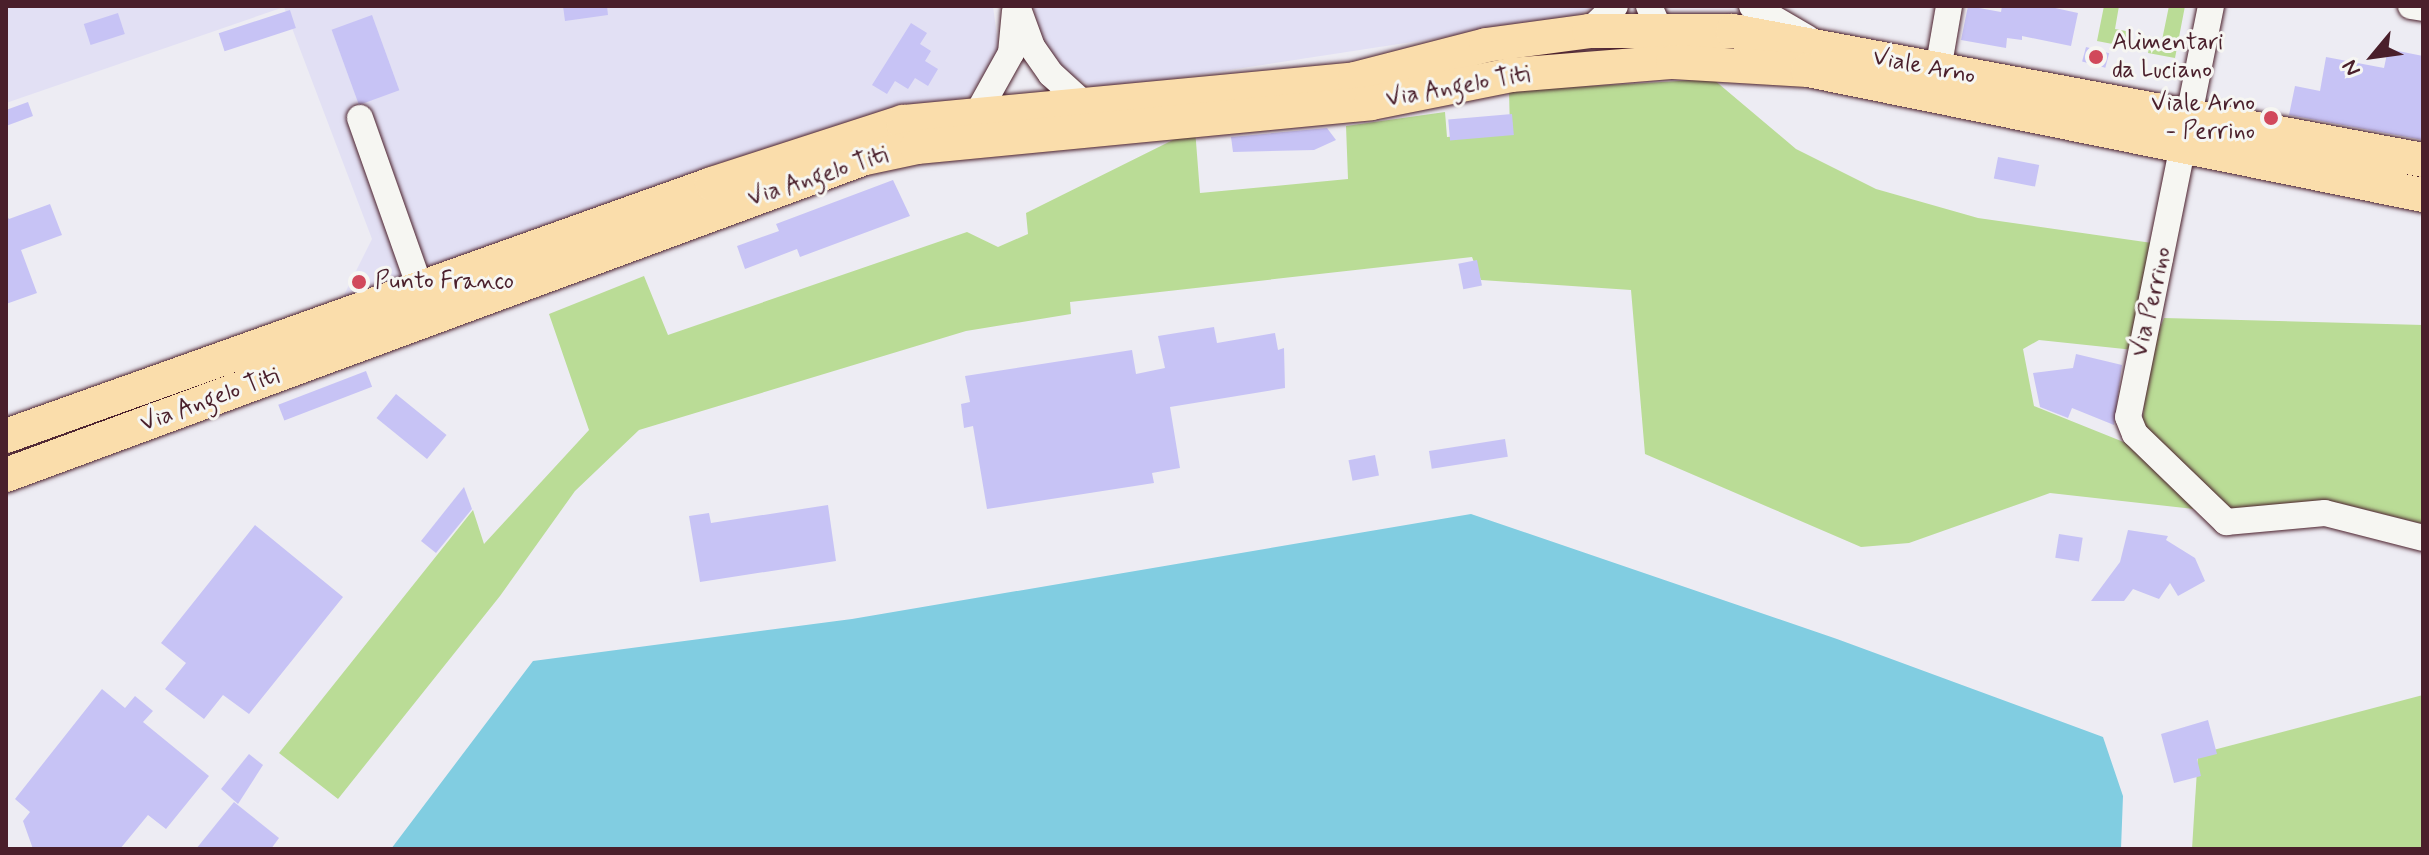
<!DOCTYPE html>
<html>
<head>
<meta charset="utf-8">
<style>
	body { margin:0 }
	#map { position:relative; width:2429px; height:855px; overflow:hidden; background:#edecf3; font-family:Mynerve,sans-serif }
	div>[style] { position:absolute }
	.built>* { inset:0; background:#e2e0f4 }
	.green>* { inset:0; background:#badc96 }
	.water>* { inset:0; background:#81cde1 }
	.building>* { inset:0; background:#c7c3f5; transform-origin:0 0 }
	.roads { filter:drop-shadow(0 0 2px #4a1f2b) drop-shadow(0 0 2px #4a1f2b) }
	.minor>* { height:26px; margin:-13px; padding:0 13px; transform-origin:13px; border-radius:13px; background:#f6f6f2 }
	.major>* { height:34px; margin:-17px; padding:0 17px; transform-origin:17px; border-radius:17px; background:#faddab }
	.dots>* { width:22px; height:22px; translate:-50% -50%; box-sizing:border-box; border:4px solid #f6f6f2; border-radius:50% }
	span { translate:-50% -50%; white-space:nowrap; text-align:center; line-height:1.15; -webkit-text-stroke:6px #f6f6f2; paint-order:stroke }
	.poi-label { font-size:24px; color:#4a1f2b }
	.left { translate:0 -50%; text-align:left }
	.right { translate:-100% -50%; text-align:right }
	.street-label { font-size:24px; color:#4a1f2b }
	.frame { position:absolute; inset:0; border:8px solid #4a1f2b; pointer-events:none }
	.north { position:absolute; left:2333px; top:16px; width:80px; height:80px; -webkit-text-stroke:6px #f6f6f2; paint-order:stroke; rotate:241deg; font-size:22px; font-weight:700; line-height:32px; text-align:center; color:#4a1f2b }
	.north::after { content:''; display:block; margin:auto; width:28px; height:36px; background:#4a1f2b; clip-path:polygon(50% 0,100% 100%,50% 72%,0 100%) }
</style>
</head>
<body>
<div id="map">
	<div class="built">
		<i style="clip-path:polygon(6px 6px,993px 6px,999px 51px,970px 96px,870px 118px,727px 163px,342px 299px,372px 239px,284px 7px,6px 103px)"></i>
		<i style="clip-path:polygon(1033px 6px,1598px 6px,1569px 18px,1098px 90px,1061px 69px,1041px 42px)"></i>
	</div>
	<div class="green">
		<i style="clip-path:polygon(2104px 6px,2119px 6px,2115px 29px,2131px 32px,2128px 47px,2097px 41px)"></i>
		<i style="clip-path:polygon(2169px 6px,2185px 6px,2175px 58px,2148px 53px,2151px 38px,2162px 40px)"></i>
		<i style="clip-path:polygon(1713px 79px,1796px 149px,1876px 189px,1978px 218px,2152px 243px,2134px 350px,2039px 340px,2023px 349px,2034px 406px,2141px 449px,2194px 509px,2050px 493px,1909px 543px,1861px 547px,1645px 454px,1631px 290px,1481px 280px,1472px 257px,1070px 302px,1071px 314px,966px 331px,639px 430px,575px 491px,500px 596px,338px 799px,279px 753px,473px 510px,484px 544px,589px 430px,549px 314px,644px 276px,668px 335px,967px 232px,998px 247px,1028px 234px,1026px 213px,1195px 129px,1200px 193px,1348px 179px,1346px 126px,1445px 112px,1447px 137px,1510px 132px,1509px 91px)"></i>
		<i style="clip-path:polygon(2164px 318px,2423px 325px,2423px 524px,2339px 503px,2303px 511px,2229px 509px,2142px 426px,2149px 354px)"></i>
		<i style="clip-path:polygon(2423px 695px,2423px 849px,2192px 849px,2198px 754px)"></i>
	</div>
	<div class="water">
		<i style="clip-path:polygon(1471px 514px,1837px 639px,2103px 737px,2123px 796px,2121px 849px,391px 849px,533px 661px,852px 619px)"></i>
	</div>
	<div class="building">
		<i style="clip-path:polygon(563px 6px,607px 6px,608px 15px,565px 21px)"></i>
		<i style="clip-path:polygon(1968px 6px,2001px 12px,2002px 6px,2046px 6px,2078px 13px,2071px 46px,2022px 36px,2022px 40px,2007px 38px,2006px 48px,1961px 40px)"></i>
		<i style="left:290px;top:10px;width:19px;height:75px;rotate:72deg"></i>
		<i style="left:118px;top:13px;width:22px;height:36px;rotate:72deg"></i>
		<i style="left:372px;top:15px;width:80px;height:43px;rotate:70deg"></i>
		<i style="clip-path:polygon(911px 23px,927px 33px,920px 44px,931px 51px,925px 61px,938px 69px,928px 86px,915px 78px,908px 89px,895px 81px,887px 94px,872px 85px)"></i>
		<i style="left:2086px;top:47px;width:24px;height:15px;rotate:15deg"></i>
		<i style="clip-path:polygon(2388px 49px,2423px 56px,2423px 140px,2289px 115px,2295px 86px,2320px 91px,2326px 57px,2384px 68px)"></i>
		<i style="clip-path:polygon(28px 102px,33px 116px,6px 126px,6px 110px)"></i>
		<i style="left:1512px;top:114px;width:21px;height:64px;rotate:85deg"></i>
		<i style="clip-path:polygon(1327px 128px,1336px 140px,1314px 150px,1233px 152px,1231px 137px)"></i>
		<i style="left:1998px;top:157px;width:42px;height:22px;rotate:11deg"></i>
		<i style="clip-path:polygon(893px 180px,910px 216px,800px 257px,797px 249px,745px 269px,737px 246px,779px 231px,776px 224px)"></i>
		<i style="clip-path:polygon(50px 204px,62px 235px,21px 250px,37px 293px,6px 304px,6px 215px,9px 219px)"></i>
		<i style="left:1477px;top:260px;width:26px;height:19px;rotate:79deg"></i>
		<i style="clip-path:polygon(1214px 327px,1217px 343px,1275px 333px,1278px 350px,1284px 348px,1285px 388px,1170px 407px,1180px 468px,1152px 473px,1154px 483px,987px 509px,973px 426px,964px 428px,961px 404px,970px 402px,965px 376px,1132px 350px,1136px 374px,1165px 368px,1158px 336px)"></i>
		<i style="clip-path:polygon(2076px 354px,2122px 365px,2114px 425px,2072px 408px,2068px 418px,2040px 407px,2033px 373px,2073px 368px)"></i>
		<i style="left:366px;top:371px;width:17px;height:94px;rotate:69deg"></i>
		<i style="left:396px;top:394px;width:65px;height:31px;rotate:39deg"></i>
		<i style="left:1505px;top:439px;width:18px;height:77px;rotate:81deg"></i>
		<i style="left:1375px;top:455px;width:21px;height:27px;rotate:79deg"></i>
		<i style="clip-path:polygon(464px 487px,472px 509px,436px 553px,421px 541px)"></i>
		<i style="clip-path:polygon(828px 505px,836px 561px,700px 582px,689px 516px,709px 513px,711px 523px)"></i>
		<i style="clip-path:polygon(255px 525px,343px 597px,249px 714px,223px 695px,204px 719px,165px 689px,186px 663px,161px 643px)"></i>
		<i style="clip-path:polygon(2128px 530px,2168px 536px,2166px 540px,2195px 558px,2205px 581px,2178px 596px,2170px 583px,2159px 599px,2133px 589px,2124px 601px,2091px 601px,2120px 562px)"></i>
		<i style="left:2059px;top:534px;width:24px;height:24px;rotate:9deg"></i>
		<i style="clip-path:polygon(102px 689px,125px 708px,135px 696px,153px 711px,143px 722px,209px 776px,166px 829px,148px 815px,120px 849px,33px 849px,23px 821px,30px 812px,15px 799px)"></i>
		<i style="clip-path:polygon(2208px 720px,2217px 754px,2197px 759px,2201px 776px,2174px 783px,2161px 734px)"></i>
		<i style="clip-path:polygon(249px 754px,263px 765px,238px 804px,221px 789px)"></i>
		<i style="clip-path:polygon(234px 802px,279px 838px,271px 849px,196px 849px)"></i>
	</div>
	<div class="roads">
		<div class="minor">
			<i style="left:1017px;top:6px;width:44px;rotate:69.9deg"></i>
			<i style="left:1032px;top:47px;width:33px;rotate:55deg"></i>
			<i style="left:1051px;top:74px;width:43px;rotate:42.2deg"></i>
			<i style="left:1649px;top:6px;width:45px;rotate:66.3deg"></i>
			<i style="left:1752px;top:6px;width:64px;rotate:30.2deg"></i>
			<i style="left:2211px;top:6px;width:419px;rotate:101.4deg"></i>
			<i style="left:2128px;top:417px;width:18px;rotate:68deg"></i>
			<i style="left:2135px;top:434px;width:127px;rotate:44deg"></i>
			<i style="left:2226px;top:522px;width:99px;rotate:-5.2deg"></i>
			<i style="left:2325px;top:513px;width:101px;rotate:14.3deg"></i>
			<i style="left:2411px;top:6px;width:12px;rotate:9deg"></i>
			<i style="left:1589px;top:31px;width:36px;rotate:-44deg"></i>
			<i style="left:1938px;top:70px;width:65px;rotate:-80.2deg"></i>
			<i style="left:977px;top:114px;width:70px;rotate:-60.9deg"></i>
			<i style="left:1011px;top:53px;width:42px;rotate:-84.6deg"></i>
			<i style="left:360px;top:118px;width:182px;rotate:70.5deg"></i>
		</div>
		<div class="major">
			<i style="left:6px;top:436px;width:750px;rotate:-19.64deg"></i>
			<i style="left:712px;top:184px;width:201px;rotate:-18deg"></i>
			<i style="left:903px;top:122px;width:454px;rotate:-5.4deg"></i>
			<i style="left:1355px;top:79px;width:135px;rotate:-14.5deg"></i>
			<i style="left:1486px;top:45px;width:104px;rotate:-7.7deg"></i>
			<i style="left:1589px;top:31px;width:144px"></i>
			<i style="left:1733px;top:31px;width:702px;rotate:10.59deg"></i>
			<i style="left:6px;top:475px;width:916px;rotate:-20.26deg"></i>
			<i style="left:865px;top:158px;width:53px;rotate:-11.9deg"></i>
			<i style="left:917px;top:147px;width:456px;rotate:-5.5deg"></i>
			<i style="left:1371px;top:103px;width:143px;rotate:-11.3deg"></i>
			<i style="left:1511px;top:75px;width:163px;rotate:-4.6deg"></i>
			<i style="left:1673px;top:62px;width:135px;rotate:3.4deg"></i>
			<i style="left:1808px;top:70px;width:628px;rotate:11.49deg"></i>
		</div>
	</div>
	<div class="dots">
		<i style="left:2096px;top:57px;background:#d1495b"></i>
		<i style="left:2271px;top:118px;background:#d1495b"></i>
		<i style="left:359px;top:282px;background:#d1495b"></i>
	</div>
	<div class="poi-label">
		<span class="left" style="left:2112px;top:57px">Alimentari<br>da Luciano</span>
		<span class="right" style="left:2255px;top:118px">Viale Arno<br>- Perrino</span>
		<span class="left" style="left:375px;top:282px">Punto Franco</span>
	</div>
	<div class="street-label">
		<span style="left:1924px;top:67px;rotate:11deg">Viale Arno</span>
		<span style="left:1458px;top:87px;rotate:-10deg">Via Angelo Titi</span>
		<span style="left:818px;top:177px;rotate:-18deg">Via Angelo Titi</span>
		<span style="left:2152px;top:302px;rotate:-77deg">Via Perrino</span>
		<span style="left:210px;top:400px;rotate:-20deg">Via Angelo Titi</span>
	</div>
	<div class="frame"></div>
	<div class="north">N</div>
</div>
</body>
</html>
